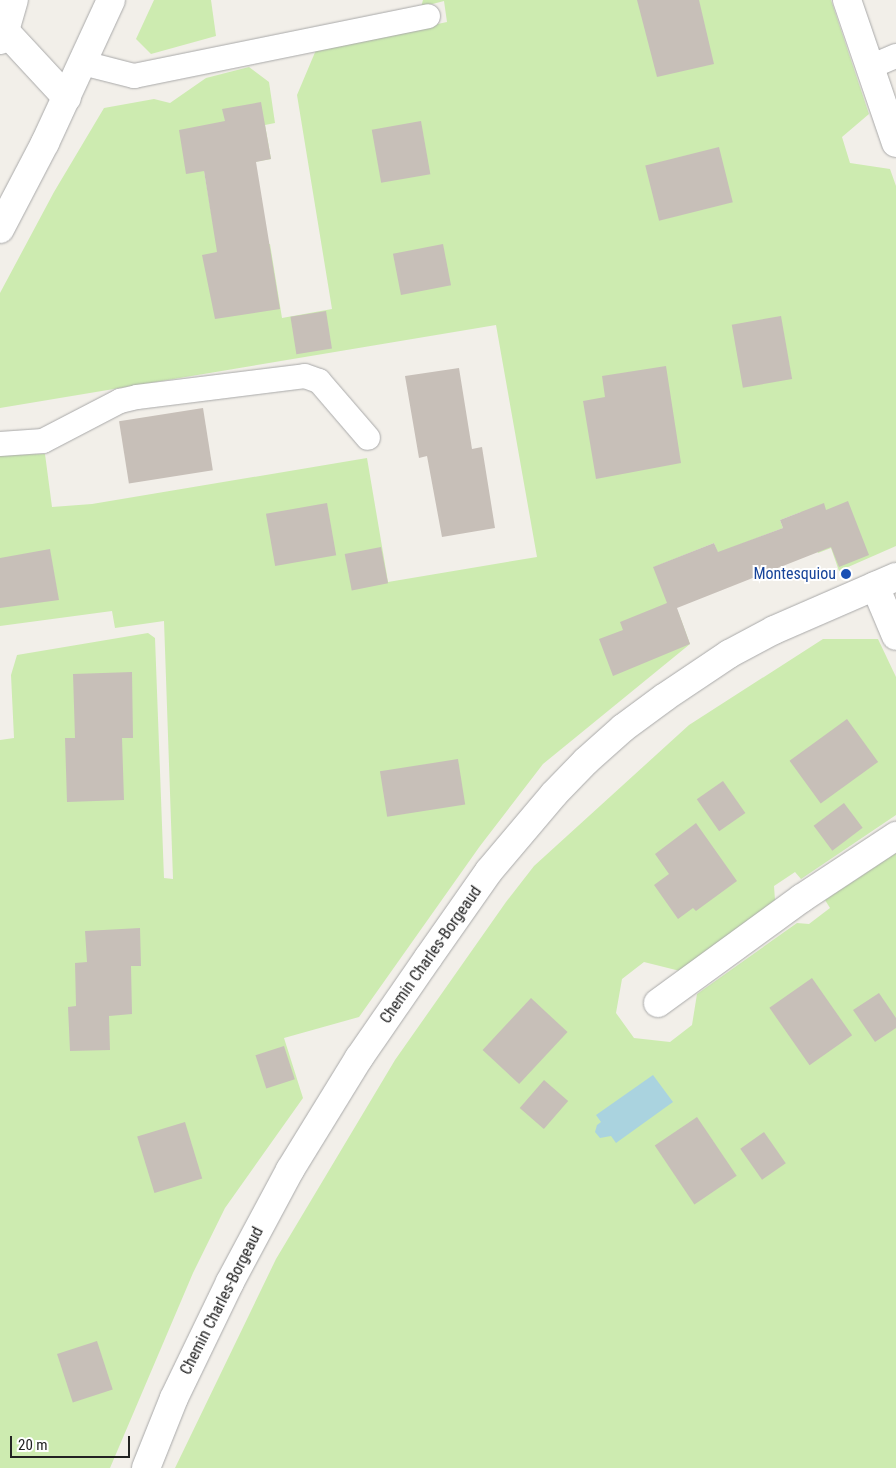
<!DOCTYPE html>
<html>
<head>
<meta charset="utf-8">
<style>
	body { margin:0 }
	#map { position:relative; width:896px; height:1468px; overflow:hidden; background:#f2efe9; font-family:"Roboto Condensed",sans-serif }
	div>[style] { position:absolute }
	.grass>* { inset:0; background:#cdebb0 }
	.water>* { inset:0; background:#aad3df }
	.building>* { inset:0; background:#c7bfb8; transform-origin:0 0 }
	.roads { filter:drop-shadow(0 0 1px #a9a9a9) drop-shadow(0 0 1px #a9a9a9) }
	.service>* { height:24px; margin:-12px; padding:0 12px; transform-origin:12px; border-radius:12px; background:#fff }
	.minor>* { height:28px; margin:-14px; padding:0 14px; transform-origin:14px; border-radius:14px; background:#fff }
	.tertiary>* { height:28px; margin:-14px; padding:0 14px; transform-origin:14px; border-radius:14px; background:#fff }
	.dots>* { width:14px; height:14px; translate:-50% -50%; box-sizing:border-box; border:2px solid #fff; border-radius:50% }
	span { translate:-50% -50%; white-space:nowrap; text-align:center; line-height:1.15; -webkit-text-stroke:4px #fff; paint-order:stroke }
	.transit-label { font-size:16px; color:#164399 }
	.right { translate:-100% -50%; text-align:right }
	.street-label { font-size:16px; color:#222 }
	.scale { position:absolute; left:10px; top:1436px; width:120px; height:22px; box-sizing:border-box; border:2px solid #222; border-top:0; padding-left:6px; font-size:15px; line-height:18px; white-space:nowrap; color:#222; -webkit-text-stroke:4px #fff; paint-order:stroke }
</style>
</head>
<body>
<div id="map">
	<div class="grass">
		<i style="clip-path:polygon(154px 0,211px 0,216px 36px,151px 54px,136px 39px)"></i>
		<i style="clip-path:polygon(423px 0,831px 0,869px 114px,842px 137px,850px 163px,890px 169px,896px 186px,896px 546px,839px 571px,831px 548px,818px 553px,801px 512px,780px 520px,783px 528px,736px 546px,731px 586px,714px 543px,654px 567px,679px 614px,690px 644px,543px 764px,480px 846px,359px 1017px,284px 1038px,303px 1098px,225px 1208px,193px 1273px,110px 1468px,0 1468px,0 740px,14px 738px,11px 675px,17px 655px,148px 633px,155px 638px,164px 878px,173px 879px,164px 621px,115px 628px,112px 611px,0 626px,0 455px,45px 454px,52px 507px,92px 504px,367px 458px,388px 582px,537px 557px,496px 325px,0 408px,0 293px,54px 192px,104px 108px,154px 99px,170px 103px,206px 78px,249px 67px,269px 82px,275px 123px,265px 125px,271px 159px,204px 171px,218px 252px,270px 244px,282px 318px,332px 309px,297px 95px,316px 50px,447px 22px,444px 1px,421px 7px)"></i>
		<i style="clip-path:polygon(823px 639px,878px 639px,896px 677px,896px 815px,801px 879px,795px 872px,774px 886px,775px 900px,680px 971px,644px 962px,622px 979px,616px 1013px,634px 1038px,670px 1042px,692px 1025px,697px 994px,797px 923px,809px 924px,830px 908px,825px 900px,896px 853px,896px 1468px,175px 1468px,276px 1259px,395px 1060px,506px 902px,534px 866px,689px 725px)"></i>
	</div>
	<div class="water">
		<i style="clip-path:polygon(653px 1075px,673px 1102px,616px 1143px,611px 1136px,600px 1138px,595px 1132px,597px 1125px,601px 1122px,596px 1115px)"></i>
	</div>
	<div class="building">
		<i style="clip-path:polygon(637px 0,699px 0,714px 64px,657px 77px)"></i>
		<i style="clip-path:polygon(261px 102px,271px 159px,256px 162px,280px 309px,215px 319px,202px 255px,217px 252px,204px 171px,186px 174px,179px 130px,225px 121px,222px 109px)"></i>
		<i style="left:421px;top:121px;width:54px;height:50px;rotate:80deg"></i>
		<i style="left:719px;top:147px;width:57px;height:76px;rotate:76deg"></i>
		<i style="left:443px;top:244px;width:42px;height:51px;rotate:79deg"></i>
		<i style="left:326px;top:311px;width:38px;height:36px;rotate:81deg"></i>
		<i style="left:781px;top:316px;width:64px;height:50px;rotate:80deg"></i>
		<i style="clip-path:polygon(666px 366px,681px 463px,596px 479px,583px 401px,605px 397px,602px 376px)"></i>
		<i style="clip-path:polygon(459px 368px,472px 449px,482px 447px,495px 528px,442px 537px,427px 456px,419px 458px,405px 376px)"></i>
		<i style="left:203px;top:408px;width:63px;height:85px;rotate:81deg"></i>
		<i style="clip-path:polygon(848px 501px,869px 555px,839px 567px,831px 547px,677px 608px,690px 644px,613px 676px,599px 639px,623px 630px,620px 622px,667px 603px,653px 567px,714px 543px,718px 552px,783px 528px,780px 520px,824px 503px,826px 510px)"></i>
		<i style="left:327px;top:503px;width:53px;height:62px;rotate:80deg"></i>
		<i style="left:381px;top:547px;width:37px;height:37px;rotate:79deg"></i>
		<i style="clip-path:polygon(50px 549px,59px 600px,0 608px,0 558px)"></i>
		<i style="clip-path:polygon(132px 672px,133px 738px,122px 738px,124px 800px,67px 802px,65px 738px,75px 738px,73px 674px)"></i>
		<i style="left:847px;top:719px;width:53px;height:71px;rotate:54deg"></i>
		<i style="left:458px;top:759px;width:46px;height:79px;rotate:81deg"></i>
		<i style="left:723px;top:781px;width:39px;height:32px;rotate:55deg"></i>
		<i style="left:844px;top:803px;width:31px;height:38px;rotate:53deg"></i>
		<i style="clip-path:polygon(696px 823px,737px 881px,696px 911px,693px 908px,678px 919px,654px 885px,669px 874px,655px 854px)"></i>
		<i style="clip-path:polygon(140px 928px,141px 966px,131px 966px,132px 1014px,109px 1016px,110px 1050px,70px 1051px,68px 1007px,76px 1006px,75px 963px,87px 962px,85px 931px)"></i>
		<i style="left:812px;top:978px;width:70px;height:52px;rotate:55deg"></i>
		<i style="clip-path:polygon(879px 993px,896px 1018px,896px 1028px,875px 1042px,853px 1010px)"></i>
		<i style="left:531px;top:998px;width:50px;height:71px;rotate:43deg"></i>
		<i style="left:284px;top:1046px;width:35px;height:30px;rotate:72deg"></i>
		<i style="left:544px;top:1080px;width:32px;height:37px;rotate:41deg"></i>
		<i style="left:697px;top:1117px;width:71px;height:51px;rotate:56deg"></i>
		<i style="left:185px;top:1122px;width:59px;height:50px;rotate:73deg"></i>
		<i style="left:764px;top:1132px;width:38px;height:29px;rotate:55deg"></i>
		<i style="left:97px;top:1341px;width:51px;height:42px;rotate:72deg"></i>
	</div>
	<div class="roads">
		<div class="service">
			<i style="left:83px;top:63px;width:53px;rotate:14.3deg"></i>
			<i style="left:134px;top:76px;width:300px;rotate:-11.5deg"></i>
			<i style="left:870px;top:67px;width:28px;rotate:-23deg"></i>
			<i style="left:0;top:444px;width:43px;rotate:-4deg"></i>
			<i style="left:43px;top:441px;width:87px;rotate:-27.5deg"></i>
			<i style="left:120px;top:401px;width:17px;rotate:-13deg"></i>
			<i style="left:137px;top:397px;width:169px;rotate:-7.1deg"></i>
			<i style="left:305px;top:376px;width:15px;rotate:20deg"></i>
			<i style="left:319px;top:381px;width:75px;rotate:49.3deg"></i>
		</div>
		<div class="minor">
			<i style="left:847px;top:0;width:151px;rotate:71.1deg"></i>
			<i style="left:5px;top:31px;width:91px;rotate:47.2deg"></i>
			<i style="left:0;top:40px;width:10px;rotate:-61deg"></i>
			<i style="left:5px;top:31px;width:32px;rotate:-74deg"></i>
			<i style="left:875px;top:586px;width:54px;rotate:67.2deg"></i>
			<i style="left:658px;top:1003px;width:178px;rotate:-36.1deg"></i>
			<i style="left:802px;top:898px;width:113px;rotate:-33.4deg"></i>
		</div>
		<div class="tertiary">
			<i style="left:0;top:229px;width:97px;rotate:-62.4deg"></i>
			<i style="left:45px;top:143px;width:157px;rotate:-65.2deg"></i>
			<i style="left:146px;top:1468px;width:75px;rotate:-68.2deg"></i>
			<i style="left:174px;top:1398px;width:129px;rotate:-64.2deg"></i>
			<i style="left:230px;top:1282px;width:127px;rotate:-61.8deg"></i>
			<i style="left:290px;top:1170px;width:132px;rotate:-58.4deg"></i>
			<i style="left:359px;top:1058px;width:121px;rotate:-55.4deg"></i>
			<i style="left:428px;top:958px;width:106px;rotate:-55deg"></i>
			<i style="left:489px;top:871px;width:101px;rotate:-49.8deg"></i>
			<i style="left:554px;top:794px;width:46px;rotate:-45.9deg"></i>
			<i style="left:586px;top:761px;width:50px;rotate:-41.7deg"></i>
			<i style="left:623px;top:728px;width:52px;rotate:-36.4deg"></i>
			<i style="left:665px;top:697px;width:77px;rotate:-33.9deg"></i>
			<i style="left:729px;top:654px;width:51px;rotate:-28.1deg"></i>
			<i style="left:774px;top:630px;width:133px;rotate:-23.5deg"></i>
		</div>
	</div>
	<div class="dots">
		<i style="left:846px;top:574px;background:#1a4fb4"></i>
	</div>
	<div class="transit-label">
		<span class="right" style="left:836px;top:574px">Montesquiou</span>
	</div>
	<div class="street-label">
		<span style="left:431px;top:955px;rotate:-55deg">Chemin Charles-Borgeaud</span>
		<span style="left:222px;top:1301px;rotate:-63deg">Chemin Charles-Borgeaud</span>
	</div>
	<div class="scale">20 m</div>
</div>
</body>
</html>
